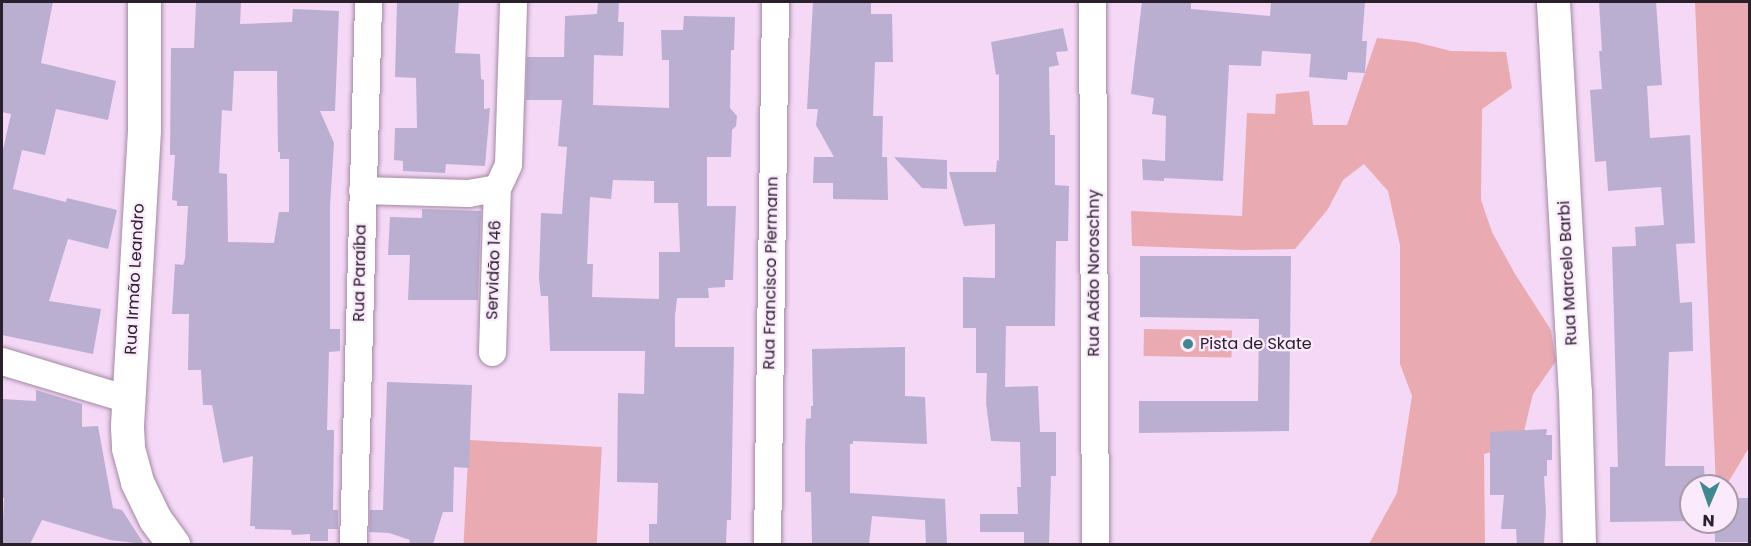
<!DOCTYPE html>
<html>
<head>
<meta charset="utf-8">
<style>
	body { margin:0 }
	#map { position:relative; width:1751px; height:546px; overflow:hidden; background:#f4d8f6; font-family:Poppins,sans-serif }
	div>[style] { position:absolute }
	.green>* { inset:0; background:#e9aab1; transform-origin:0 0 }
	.building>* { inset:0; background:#baafd1 }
	.roads { filter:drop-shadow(0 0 2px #a389a5) drop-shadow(0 0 2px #a389a5) }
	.street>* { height:27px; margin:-13.5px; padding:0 13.5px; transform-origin:13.5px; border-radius:13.5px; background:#fff }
	.secondary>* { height:33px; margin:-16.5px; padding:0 16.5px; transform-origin:16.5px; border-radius:16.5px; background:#fff }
	.dots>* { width:16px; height:16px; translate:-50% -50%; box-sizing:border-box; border:3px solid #fbeafc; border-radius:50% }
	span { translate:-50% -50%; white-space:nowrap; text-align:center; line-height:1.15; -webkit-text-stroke:4.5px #fbeafc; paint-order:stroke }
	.street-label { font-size:16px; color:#2a202b }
	.poi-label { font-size:16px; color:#2a202b }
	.left { translate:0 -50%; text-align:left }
	.frame { position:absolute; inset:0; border:3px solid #2a202b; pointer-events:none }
	.north { position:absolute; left:1679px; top:474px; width:60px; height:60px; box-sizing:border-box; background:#fbeafc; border:2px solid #a799a8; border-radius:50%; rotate:182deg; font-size:16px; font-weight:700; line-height:24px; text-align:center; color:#2a202b }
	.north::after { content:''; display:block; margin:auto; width:21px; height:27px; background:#40878f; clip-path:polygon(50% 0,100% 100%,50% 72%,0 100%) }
</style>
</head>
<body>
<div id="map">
	<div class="green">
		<i style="clip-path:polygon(1695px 2px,1749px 2px,1750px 446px,1726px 486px,1716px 486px)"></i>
		<i style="clip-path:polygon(1377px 38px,1415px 42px,1451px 51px,1506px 52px,1512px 88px,1482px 109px,1481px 200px,1492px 232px,1515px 274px,1551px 330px,1556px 361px,1533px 394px,1521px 444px,1484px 454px,1485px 544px,1369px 544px,1397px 493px,1412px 396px,1400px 364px,1400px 245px,1388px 191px,1364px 164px,1343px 180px,1328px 209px,1295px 249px,1244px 250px,1132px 246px,1131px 211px,1242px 216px,1247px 113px,1275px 114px,1276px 94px,1309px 91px,1313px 125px,1347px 125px)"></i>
		<i style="left:1144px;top:329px;width:88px;height:27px;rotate:1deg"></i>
		<i style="left:469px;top:440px;width:133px;height:104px;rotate:3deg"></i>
	</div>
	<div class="building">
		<i style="clip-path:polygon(2px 2px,53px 2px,41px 63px,116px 81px,108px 120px,56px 109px,45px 155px,22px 150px,13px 189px,66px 202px,67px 198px,117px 210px,108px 249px,68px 239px,49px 301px,101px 309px,93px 354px,2px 335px,2px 154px,11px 114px,2px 112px)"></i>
		<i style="clip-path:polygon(evenodd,196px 2px,241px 2px,240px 24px,292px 22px,293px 9px,339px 11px,335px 111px,320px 111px,334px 143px,330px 206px,330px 329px,340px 329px,340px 351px,329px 352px,327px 430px,334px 430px,333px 510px,338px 510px,338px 529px,328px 529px,328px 541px,310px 541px,310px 534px,292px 535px,291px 530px,255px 529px,255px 526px,250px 526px,253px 456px,223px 463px,212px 405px,203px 405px,201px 370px,188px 370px,189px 314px,172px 314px,175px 264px,183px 265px,185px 259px,188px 206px,177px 206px,177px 201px,172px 200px,175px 155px,170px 155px,171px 48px,194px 48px,196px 2px,234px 71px,277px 71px,278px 152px,280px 152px,280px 159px,289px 159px,289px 212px,279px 212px,274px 243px,228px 242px,227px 174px,219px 173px,222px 110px,232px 111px,234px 71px)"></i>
		<i style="clip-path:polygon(397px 2px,459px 2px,455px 53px,480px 54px,481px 79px,484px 80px,484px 109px,490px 108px,485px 166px,446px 164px,445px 173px,403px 171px,403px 161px,394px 160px,395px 128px,417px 128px,416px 78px,395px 77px)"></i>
		<i style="clip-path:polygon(evenodd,598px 2px,619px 2px,618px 22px,624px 22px,623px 56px,594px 55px,593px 105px,669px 108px,669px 60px,662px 60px,661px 30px,683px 30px,684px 16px,735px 17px,734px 50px,731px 50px,730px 108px,737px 116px,736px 126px,732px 130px,731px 157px,707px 157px,707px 206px,736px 206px,733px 280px,725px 280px,725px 287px,708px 288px,709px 298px,677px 298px,675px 316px,675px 347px,734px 347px,731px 520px,727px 520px,726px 544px,649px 544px,649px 524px,657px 524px,658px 483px,617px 482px,618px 393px,644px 394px,645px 351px,550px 351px,548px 296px,541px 296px,539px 279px,541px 213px,562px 214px,567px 147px,558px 146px,562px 100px,526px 100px,527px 57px,564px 57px,565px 16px,597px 14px,598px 2px,613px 180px,654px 181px,654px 203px,678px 203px,680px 252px,659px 252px,659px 299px,592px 297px,593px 264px,587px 264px,590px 197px,611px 199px,613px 180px)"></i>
		<i style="clip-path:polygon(813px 2px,871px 2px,871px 14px,892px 14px,893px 62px,875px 62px,873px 116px,883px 116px,882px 157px,887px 157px,888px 200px,833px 199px,833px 183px,813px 183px,814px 157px,834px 157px,816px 125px,818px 109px,807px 109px)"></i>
		<i style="clip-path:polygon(1142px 2px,1191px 2px,1191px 9px,1270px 16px,1271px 2px,1365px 2px,1362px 41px,1367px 41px,1365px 73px,1348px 72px,1347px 80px,1309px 77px,1311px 54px,1262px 51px,1261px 66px,1229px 65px,1223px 181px,1164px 178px,1164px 181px,1143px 180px,1142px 159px,1165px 161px,1166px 116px,1152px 114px,1154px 98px,1131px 94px)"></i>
		<i style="clip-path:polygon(1599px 2px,1656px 2px,1662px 85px,1647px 86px,1650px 138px,1690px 135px,1695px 243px,1676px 244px,1680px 303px,1692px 302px,1693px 351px,1669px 352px,1665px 466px,1704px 466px,1705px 486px,1691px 486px,1691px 521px,1610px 522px,1610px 467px,1618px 467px,1612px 247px,1636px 246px,1635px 227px,1664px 225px,1661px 187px,1608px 191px,1606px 161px,1595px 162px,1590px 90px,1602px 89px,1599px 51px,1602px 51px)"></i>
		<i style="clip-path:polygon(1063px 28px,1068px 51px,1056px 52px,1059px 65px,1049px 67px,1050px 135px,1055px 135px,1055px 185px,1069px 186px,1068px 241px,1056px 241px,1055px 326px,1006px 326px,1005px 387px,1038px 386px,1040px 432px,1056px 432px,1056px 476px,1051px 476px,1049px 544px,1024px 544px,1024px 532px,980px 532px,980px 514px,1018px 514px,1017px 487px,1021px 487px,1020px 442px,991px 441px,986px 403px,987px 373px,976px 373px,976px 328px,963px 328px,963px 277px,995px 278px,995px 224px,964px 226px,949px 172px,996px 172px,997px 160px,999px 161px,999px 74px,996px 75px,991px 42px)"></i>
		<i style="clip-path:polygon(894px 157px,947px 160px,947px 189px,922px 188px)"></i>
		<i style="clip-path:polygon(422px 209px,481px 211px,478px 300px,408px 300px,410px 255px,388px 255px,390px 217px,422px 218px)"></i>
		<i style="clip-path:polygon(1140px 256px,1291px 256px,1289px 431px,1139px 433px,1139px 401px,1258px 401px,1259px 319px,1140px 317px)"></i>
		<i style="clip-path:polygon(905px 347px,905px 396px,925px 397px,927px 444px,853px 441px,853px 444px,850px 444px,850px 493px,945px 499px,947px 544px,926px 544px,925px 520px,872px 516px,869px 544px,812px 544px,811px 492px,805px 492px,805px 447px,806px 419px,811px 418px,811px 406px,813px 406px,812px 349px)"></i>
		<i style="clip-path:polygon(387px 382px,472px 385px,469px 468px,454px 467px,453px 512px,443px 512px,433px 544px,409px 544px,410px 540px,389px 533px,369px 532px,370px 510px,383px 510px)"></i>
		<i style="clip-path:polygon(36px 390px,82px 404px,82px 427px,98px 426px,113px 508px,122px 510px,144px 544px,110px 540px,42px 520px,30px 544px,2px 544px,4px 498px,2px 498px,2px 399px,36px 401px)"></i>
		<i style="clip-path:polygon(1547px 429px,1546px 435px,1552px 435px,1552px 460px,1547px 460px,1547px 476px,1544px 476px,1546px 513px,1544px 544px,1517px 544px,1516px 529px,1501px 529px,1504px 495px,1490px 495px,1490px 432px)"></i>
		<i style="clip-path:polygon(1727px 498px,1749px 498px,1749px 542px,1715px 542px,1715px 522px,1727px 522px)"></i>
	</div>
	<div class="roads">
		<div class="street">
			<i style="left:1092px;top:2px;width:542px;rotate:89.68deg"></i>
			<i style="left:362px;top:190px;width:106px;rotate:1.6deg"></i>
			<i style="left:468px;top:193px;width:29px;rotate:-10deg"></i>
			<i style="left:497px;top:188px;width:26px;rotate:-65deg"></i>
			<i style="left:508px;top:164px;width:162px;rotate:-88.2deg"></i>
			<i style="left:492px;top:352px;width:164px;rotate:-88.3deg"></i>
			<i style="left:2px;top:361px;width:132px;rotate:16.8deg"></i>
			<i style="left:353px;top:544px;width:542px;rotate:-88.41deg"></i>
			<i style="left:767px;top:544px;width:542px;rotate:-89.15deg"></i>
		</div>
		<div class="secondary">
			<i style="left:144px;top:2px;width:128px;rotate:90deg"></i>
			<i style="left:144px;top:130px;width:297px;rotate:93.3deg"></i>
			<i style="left:127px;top:427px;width:21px;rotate:87deg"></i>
			<i style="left:128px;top:448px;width:35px;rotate:75deg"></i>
			<i style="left:137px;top:482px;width:41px;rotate:64.1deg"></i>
			<i style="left:155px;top:519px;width:31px;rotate:54deg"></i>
			<i style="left:1553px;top:2px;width:391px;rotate:86.8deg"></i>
			<i style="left:1575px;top:392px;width:152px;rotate:88.5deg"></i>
		</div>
	</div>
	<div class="dots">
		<i style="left:1188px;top:344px;background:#40878f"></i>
	</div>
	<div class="street-label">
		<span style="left:494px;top:270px;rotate:-88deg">Servidão 146</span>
		<span style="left:360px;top:273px;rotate:-89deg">Rua Paraíba</span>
		<span style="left:771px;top:273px;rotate:-89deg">Rua Francisco Piermann</span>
		<span style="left:1094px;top:273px;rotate:-90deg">Rua Adão Noroschny</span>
		<span style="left:1568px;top:273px;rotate:-93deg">Rua Marcelo Barbi</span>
		<span style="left:135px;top:279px;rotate:-87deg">Rua Irmão Leandro</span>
	</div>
	<div class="poi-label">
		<span class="left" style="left:1200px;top:344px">Pista de Skate</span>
	</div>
	<div class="frame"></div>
	<div class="north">N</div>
</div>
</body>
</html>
